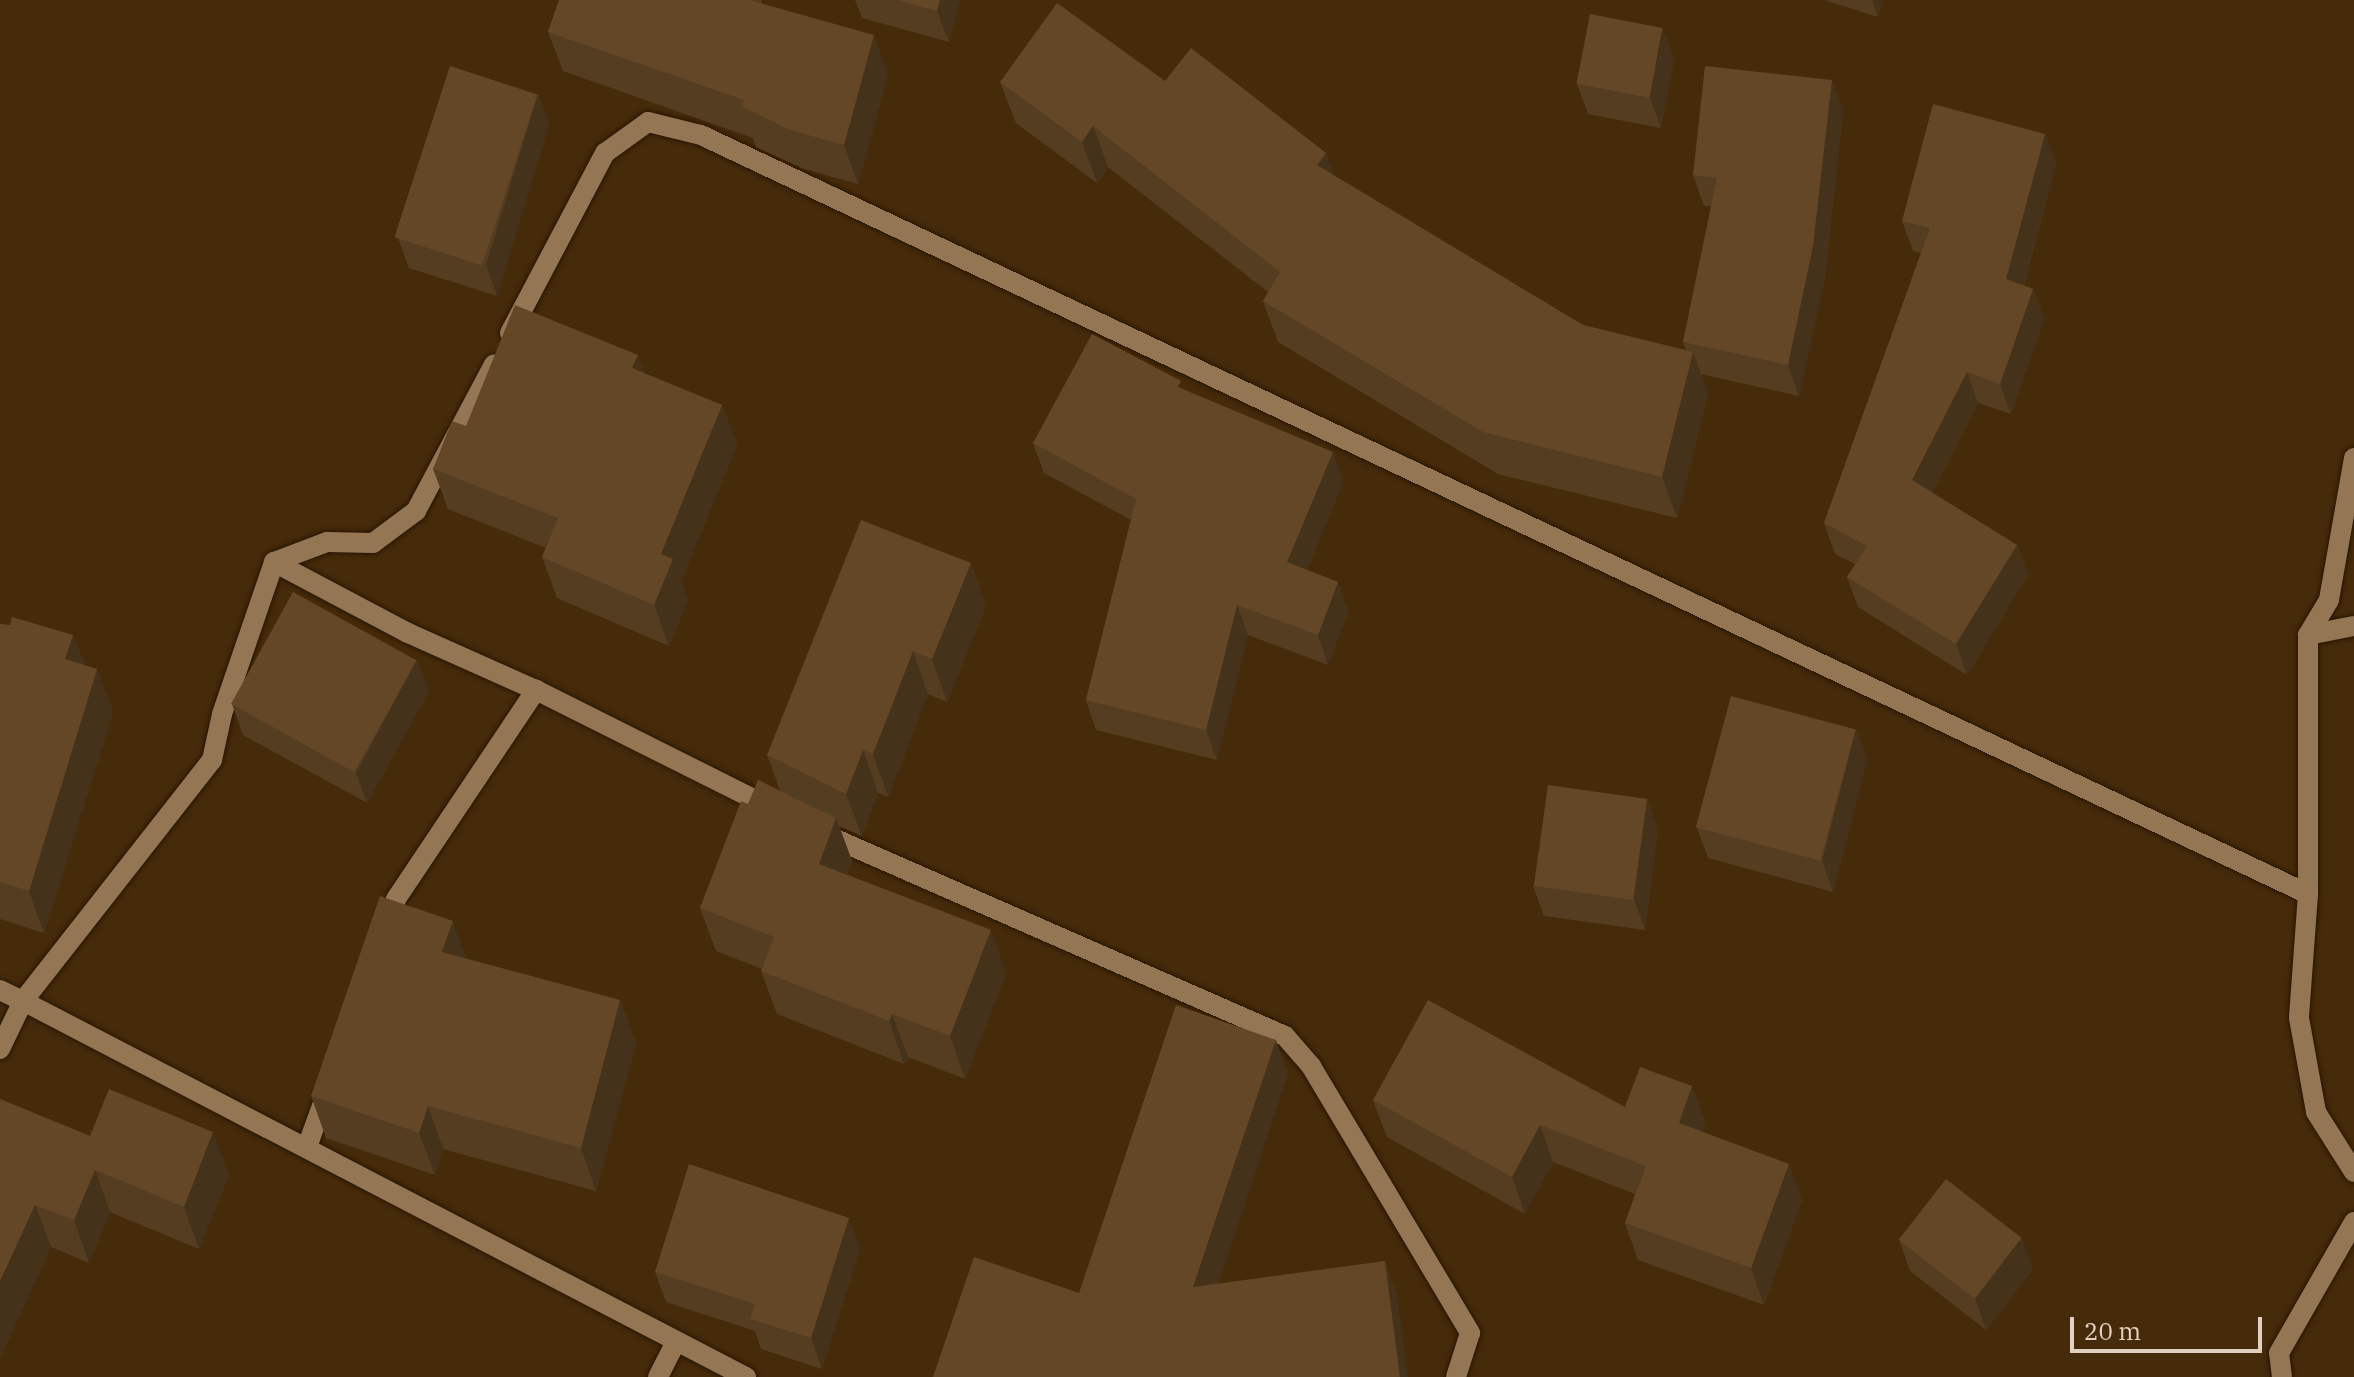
<!DOCTYPE html>
<html>
<head>
<meta charset="utf-8">
<style>
	body { margin:0 }
	#map { position:relative; width:2354px; height:1377px; overflow:hidden; background:#462b0a; font-family:"IBM Plex Serif",serif }
	div>[style] { position:absolute }
	.roads { filter:drop-shadow(0 0 2px #281500) drop-shadow(0 0 2px #281500) }
	.minor>* { height:20px; margin:-10px; padding:0 10px; transform-origin:10px; border-radius:10px; background:#947655 }
	.wall>* { inset:0; background:#553d22 }
	.shaded-wall>* { inset:0; background:#45321b }
	.building>* { inset:0; background:#634727; transform-origin:0 0 }
	span { translate:-50% -50%; white-space:nowrap; text-align:center; line-height:1.15; -webkit-text-stroke:6px #462b0a; paint-order:stroke }
	.scale { position:absolute; left:2070px; top:1317px; width:192px; height:36px; box-sizing:border-box; border:4px solid #e2d1c0; border-top:0; padding-left:10px; font-size:24px; line-height:28px; white-space:nowrap; color:#e2d1c0; -webkit-text-stroke:6px #462b0a; paint-order:stroke }
</style>
</head>
<body>
<div id="map">
	<div class="roads">
		<div class="minor">
			<i style="left:510px;top:333px;width:204px;rotate:-62.2deg"></i>
			<i style="left:605px;top:153px;width:53px;rotate:-35.8deg"></i>
			<i style="left:648px;top:122px;width:55px;rotate:13.8deg"></i>
			<i style="left:701px;top:135px;width:1777px;rotate:25.28deg"></i>
			<i style="left:2354px;top:458px;width:144px;rotate:100deg"></i>
			<i style="left:2329px;top:600px;width:41px;rotate:121deg"></i>
			<i style="left:2308px;top:635px;width:259px;rotate:90deg"></i>
			<i style="left:2308px;top:894px;width:124px;rotate:94.2deg"></i>
			<i style="left:2299px;top:1018px;width:96px;rotate:79.7deg"></i>
			<i style="left:2316px;top:1112px;width:71px;rotate:57.7deg"></i>
			<i style="left:274px;top:562px;width:152px;rotate:27.9deg"></i>
			<i style="left:408px;top:633px;width:140px;rotate:24deg"></i>
			<i style="left:536px;top:690px;width:266px;rotate:26.6deg"></i>
			<i style="left:2308px;top:635px;width:47px;rotate:-11.1deg"></i>
			<i style="left:824px;top:834px;width:503px;rotate:23.66deg"></i>
			<i style="left:1285px;top:1036px;width:40px;rotate:49deg"></i>
			<i style="left:1311px;top:1066px;width:311px;rotate:59.2deg"></i>
			<i style="left:1470px;top:1333px;width:46px;rotate:107.7deg"></i>
			<i style="left:386px;top:927px;width:30px;rotate:-70deg"></i>
			<i style="left:396px;top:899px;width:252px;rotate:-56.2deg"></i>
			<i style="left:0;top:990px;width:25px;rotate:26deg"></i>
			<i style="left:23px;top:1001px;width:306px;rotate:-51.9deg"></i>
			<i style="left:212px;top:760px;width:47px;rotate:-77.7deg"></i>
			<i style="left:222px;top:714px;width:161px;rotate:-71.1deg"></i>
			<i style="left:274px;top:562px;width:57px;rotate:-20.7deg"></i>
			<i style="left:327px;top:542px;width:46px;rotate:1.2deg"></i>
			<i style="left:373px;top:543px;width:54px;rotate:-36.7deg"></i>
			<i style="left:416px;top:511px;width:166px;rotate:-62deg"></i>
			<i style="left:0;top:1049px;width:53px;rotate:-64.4deg"></i>
			<i style="left:23px;top:1001px;width:815px;rotate:27.48deg"></i>
			<i style="left:307px;top:1147px;width:59px;rotate:-70deg"></i>
			<i style="left:658px;top:1377px;width:39px;rotate:-63deg"></i>
			<i style="left:2282px;top:1377px;width:24px;rotate:-97deg"></i>
			<i style="left:2279px;top:1353px;width:151px;rotate:-60.2deg"></i>
		</div>
	</div>
	<div class="wall">
		<i style="clip-path:polygon(559px 0,762px 0,761px 3px,888px 74px,858px 184px,804px 169px,756px 147px,753px 138px,563px 71px,548px 32px)"></i>
		<i style="clip-path:polygon(855px 0,960px 0,949px 42px,862px 18px)"></i>
		<i style="clip-path:polygon(1824px 0,1883px 0,1878px 17px)"></i>
		<i style="clip-path:polygon(1674px 59px,1661px 128px,1588px 114px,1577px 84px)"></i>
		<i style="clip-path:polygon(1832px 80px,1843px 111px,1825px 277px,1799px 396px,1701px 374px,1708px 393px,1677px 518px,1498px 474px,1278px 342px,1263px 301px,1268px 292px,1108px 167px,1097px 183px,1016px 123px,1000px 82px,1165px 81px,1326px 153px,1333px 175px,1583px 325px,1686px 350px,1683px 342px,1711px 206px,1704px 206px,1693px 175px)"></i>
		<i style="clip-path:polygon(538px 94px,549px 124px,497px 296px,409px 268px,398px 238px)"></i>
		<i style="clip-path:polygon(2045px 134px,2056px 164px,2024px 285px,2033px 289px,2044px 319px,2011px 414px,1978px 403px,1932px 493px,2017px 545px,2028px 575px,1967px 675px,1858px 607px,1847px 577px,1855px 564px,1835px 554px,1824px 523px,1921px 253px,1913px 251px,1902px 221px)"></i>
		<i style="clip-path:polygon(645px 374px,722px 405px,737px 445px,681px 581px,688px 600px,669px 646px,557px 598px,542px 557px,546px 548px,448px 509px,433px 469px,466px 426px)"></i>
		<i style="clip-path:polygon(1184px 390px,1343px 482px,1307px 570px,1338px 582px,1348px 612px,1328px 665px,1248px 635px,1217px 760px,1096px 730px,1086px 700px,1131px 520px,1044px 473px,1033px 443px)"></i>
		<i style="clip-path:polygon(971px 563px,986px 606px,947px 702px,928px 694px,888px 797px,878px 793px,862px 836px,839px 826px,852px 861px,847px 875px,1006px 973px,965px 1079px,908px 1057px,904px 1064px,777px 1014px,761px 971px,762px 969px,716px 951px,700px 908px,748px 804px,780px 790px,767px 755px)"></i>
		<i style="clip-path:polygon(0 624px,73px 635px,84px 665px,97px 669px,113px 712px,44px 933px,0 919px)"></i>
		<i style="clip-path:polygon(417px 660px,429px 691px,367px 803px,243px 735px,232px 704px)"></i>
		<i style="clip-path:polygon(1856px 729px,1867px 760px,1833px 892px,1708px 858px,1697px 828px)"></i>
		<i style="clip-path:polygon(1647px 799px,1658px 830px,1645px 930px,1544px 916px,1533px 886px)"></i>
		<i style="clip-path:polygon(467px 959px,620px 1000px,636px 1043px,596px 1191px,443px 1149px,435px 1175px,326px 1138px,311px 1096px)"></i>
		<i style="clip-path:polygon(0 1099px,90px 1136px,229px 1175px,199px 1249px,110px 1212px,89px 1263px,51px 1247px,0 1358px)"></i>
		<i style="clip-path:polygon(1373px 1100px,1625px 1107px,1706px 1123px,1702px 1132px,1802px 1200px,1764px 1305px,1638px 1260px,1625px 1223px,1635px 1194px,1553px 1162px,1525px 1214px,1387px 1137px)"></i>
		<i style="clip-path:polygon(1899px 1240px,2033px 1269px,1986px 1330px,1910px 1271px)"></i>
		<i style="clip-path:polygon(860px 1248px,822px 1369px,761px 1349px,755px 1331px,666px 1302px,655px 1272px)"></i>
	</div>
	<div class="shaded-wall">
		<i style="clip-path:polygon(940px 0,960px 0,949px 42px,937px 11px)"></i>
		<i style="clip-path:polygon(1872px 0,1883px 0,1878px 17px)"></i>
		<i style="clip-path:polygon(1663px 28px,1674px 59px,1661px 128px,1650px 97px)"></i>
		<i style="clip-path:polygon(874px 35px,888px 74px,858px 184px,844px 145px)"></i>
		<i style="clip-path:polygon(1832px 80px,1843px 111px,1825px 277px,1799px 396px,1788px 365px)"></i>
		<i style="clip-path:polygon(538px 94px,549px 124px,497px 296px,486px 265px)"></i>
		<i style="clip-path:polygon(1093px 126px,1108px 167px,1097px 183px,1082px 142px)"></i>
		<i style="clip-path:polygon(2045px 134px,2056px 164px,2017px 309px,2006px 279px)"></i>
		<i style="clip-path:polygon(1326px 153px,1341px 195px,1317px 165px)"></i>
		<i style="clip-path:polygon(2033px 289px,2044px 319px,2011px 414px,2000px 384px)"></i>
		<i style="clip-path:polygon(1693px 352px,1708px 393px,1677px 518px,1662px 477px)"></i>
		<i style="clip-path:polygon(638px 355px,653px 396px,632px 368px)"></i>
		<i style="clip-path:polygon(1967px 372px,1978px 403px,1923px 511px,1912px 480px)"></i>
		<i style="clip-path:polygon(722px 405px,737px 445px,681px 581px,688px 600px,669px 646px,654px 605px,661px 554px)"></i>
		<i style="clip-path:polygon(1333px 452px,1343px 482px,1298px 592px,1287px 562px)"></i>
		<i style="clip-path:polygon(2017px 545px,2028px 575px,1967px 675px,1956px 644px)"></i>
		<i style="clip-path:polygon(971px 563px,986px 606px,947px 702px,932px 659px)"></i>
		<i style="clip-path:polygon(1338px 582px,1348px 612px,1328px 665px,1318px 635px)"></i>
		<i style="clip-path:polygon(1237px 605px,1248px 635px,1217px 760px,1206px 730px)"></i>
		<i style="clip-path:polygon(73px 635px,88px 678px,65px 659px)"></i>
		<i style="clip-path:polygon(913px 651px,928px 694px,888px 797px,873px 754px)"></i>
		<i style="clip-path:polygon(417px 660px,429px 691px,367px 803px,356px 773px)"></i>
		<i style="clip-path:polygon(97px 669px,113px 712px,44px 933px,29px 891px)"></i>
		<i style="clip-path:polygon(1856px 729px,1867px 760px,1833px 892px,1822px 861px)"></i>
		<i style="clip-path:polygon(863px 750px,878px 793px,862px 836px,846px 794px)"></i>
		<i style="clip-path:polygon(1647px 799px,1658px 830px,1645px 930px,1634px 899px)"></i>
		<i style="clip-path:polygon(836px 818px,852px 861px,834px 907px,819px 864px)"></i>
		<i style="clip-path:polygon(453px 921px,468px 964px,442px 952px)"></i>
		<i style="clip-path:polygon(991px 930px,1006px 973px,965px 1079px,950px 1036px)"></i>
		<i style="clip-path:polygon(620px 1000px,636px 1043px,596px 1191px,581px 1148px)"></i>
		<i style="clip-path:polygon(892px 1014px,908px 1057px,904px 1064px,889px 1021px)"></i>
		<i style="clip-path:polygon(1276px 1040px,1288px 1074px,1206px 1321px,1193px 1287px)"></i>
		<i style="clip-path:polygon(1692px 1086px,1706px 1123px,1693px 1160px,1679px 1123px)"></i>
		<i style="clip-path:polygon(428px 1106px,443px 1149px,435px 1175px,419px 1133px)"></i>
		<i style="clip-path:polygon(1540px 1125px,1553px 1162px,1525px 1214px,1512px 1177px)"></i>
		<i style="clip-path:polygon(213px 1132px,229px 1175px,199px 1249px,184px 1207px)"></i>
		<i style="clip-path:polygon(1789px 1164px,1802px 1200px,1764px 1305px,1751px 1268px)"></i>
		<i style="clip-path:polygon(95px 1170px,110px 1212px,89px 1263px,74px 1220px)"></i>
		<i style="clip-path:polygon(35px 1205px,51px 1247px,0 1358px,0 1281px)"></i>
		<i style="clip-path:polygon(849px 1218px,860px 1248px,822px 1369px,811px 1338px)"></i>
		<i style="clip-path:polygon(2022px 1238px,2033px 1269px,1986px 1330px,1975px 1299px)"></i>
		<i style="clip-path:polygon(1385px 1261px,1397px 1295px,1408px 1377px,1400px 1377px)"></i>
	</div>
	<div class="building">
		<i style="clip-path:polygon(559px 0,749px 0,874px 35px,844px 145px,790px 130px,742px 107px,744px 100px,548px 32px)"></i>
		<i style="clip-path:polygon(897px 0,940px 0,937px 11px)"></i>
		<i style="clip-path:polygon(1057px 3px,1165px 81px,1191px 48px,1326px 153px,1317px 165px,1583px 325px,1693px 352px,1662px 477px,1483px 432px,1263px 301px,1280px 272px,1093px 126px,1082px 142px,1000px 82px)"></i>
		<i style="left:1590px;top:14px;width:74px;height:71px;rotate:11deg"></i>
		<i style="left:450px;top:66px;width:92px;height:180px;rotate:18deg"></i>
		<i style="clip-path:polygon(1705px 66px,1832px 80px,1813px 246px,1788px 365px,1683px 342px,1717px 178px,1693px 175px)"></i>
		<i style="clip-path:polygon(1933px 104px,2045px 134px,2006px 279px,2033px 289px,2000px 384px,1967px 372px,1912px 480px,2017px 545px,1956px 644px,1847px 577px,1867px 546px,1824px 523px,1930px 228px,1902px 221px)"></i>
		<i style="clip-path:polygon(515px 305px,638px 355px,632px 368px,722px 405px,661px 554px,673px 559px,654px 605px,542px 557px,558px 518px,433px 469px,452px 421px,466px 426px)"></i>
		<i style="clip-path:polygon(1092px 334px,1181px 381px,1178px 387px,1333px 452px,1287px 562px,1338px 582px,1318px 635px,1237px 605px,1206px 730px,1086px 700px,1136px 499px,1033px 443px)"></i>
		<i style="clip-path:polygon(861px 520px,971px 563px,932px 659px,913px 651px,873px 754px,863px 750px,846px 794px,767px 755px)"></i>
		<i style="left:293px;top:592px;width:141px;height:128px;rotate:29deg"></i>
		<i style="clip-path:polygon(12px 617px,73px 635px,65px 659px,97px 669px,29px 891px,0 882px,0 624px,10px 625px)"></i>
		<i style="left:1731px;top:696px;width:129px;height:136px;rotate:15deg"></i>
		<i style="clip-path:polygon(758px 780px,836px 818px,819px 864px,991px 930px,950px 1036px,892px 1014px,889px 1021px,761px 971px,774px 937px,700px 908px,741px 801px,748px 804px)"></i>
		<i style="left:1548px;top:785px;width:100px;height:102px;rotate:8deg"></i>
		<i style="clip-path:polygon(380px 896px,453px 921px,442px 952px,620px 1000px,581px 1148px,428px 1106px,419px 1133px,311px 1096px)"></i>
		<i style="clip-path:polygon(1428px 1000px,1625px 1107px,1640px 1067px,1692px 1086px,1679px 1123px,1789px 1164px,1751px 1268px,1625px 1223px,1646px 1166px,1540px 1125px,1512px 1177px,1373px 1100px)"></i>
		<i style="clip-path:polygon(1176px 1005px,1276px 1040px,1193px 1287px,1385px 1261px,1400px 1377px,933px 1377px,974px 1257px,1079px 1293px)"></i>
		<i style="clip-path:polygon(109px 1089px,213px 1132px,184px 1207px,95px 1170px,74px 1220px,35px 1205px,0 1281px,0 1099px,90px 1136px)"></i>
		<i style="clip-path:polygon(689px 1164px,849px 1218px,811px 1338px,750px 1319px,755px 1304px,655px 1272px)"></i>
		<i style="left:1946px;top:1179px;width:96px;height:77px;rotate:38deg"></i>
	</div>
	<div class="scale">20 m</div>
</div>
</body>
</html>
